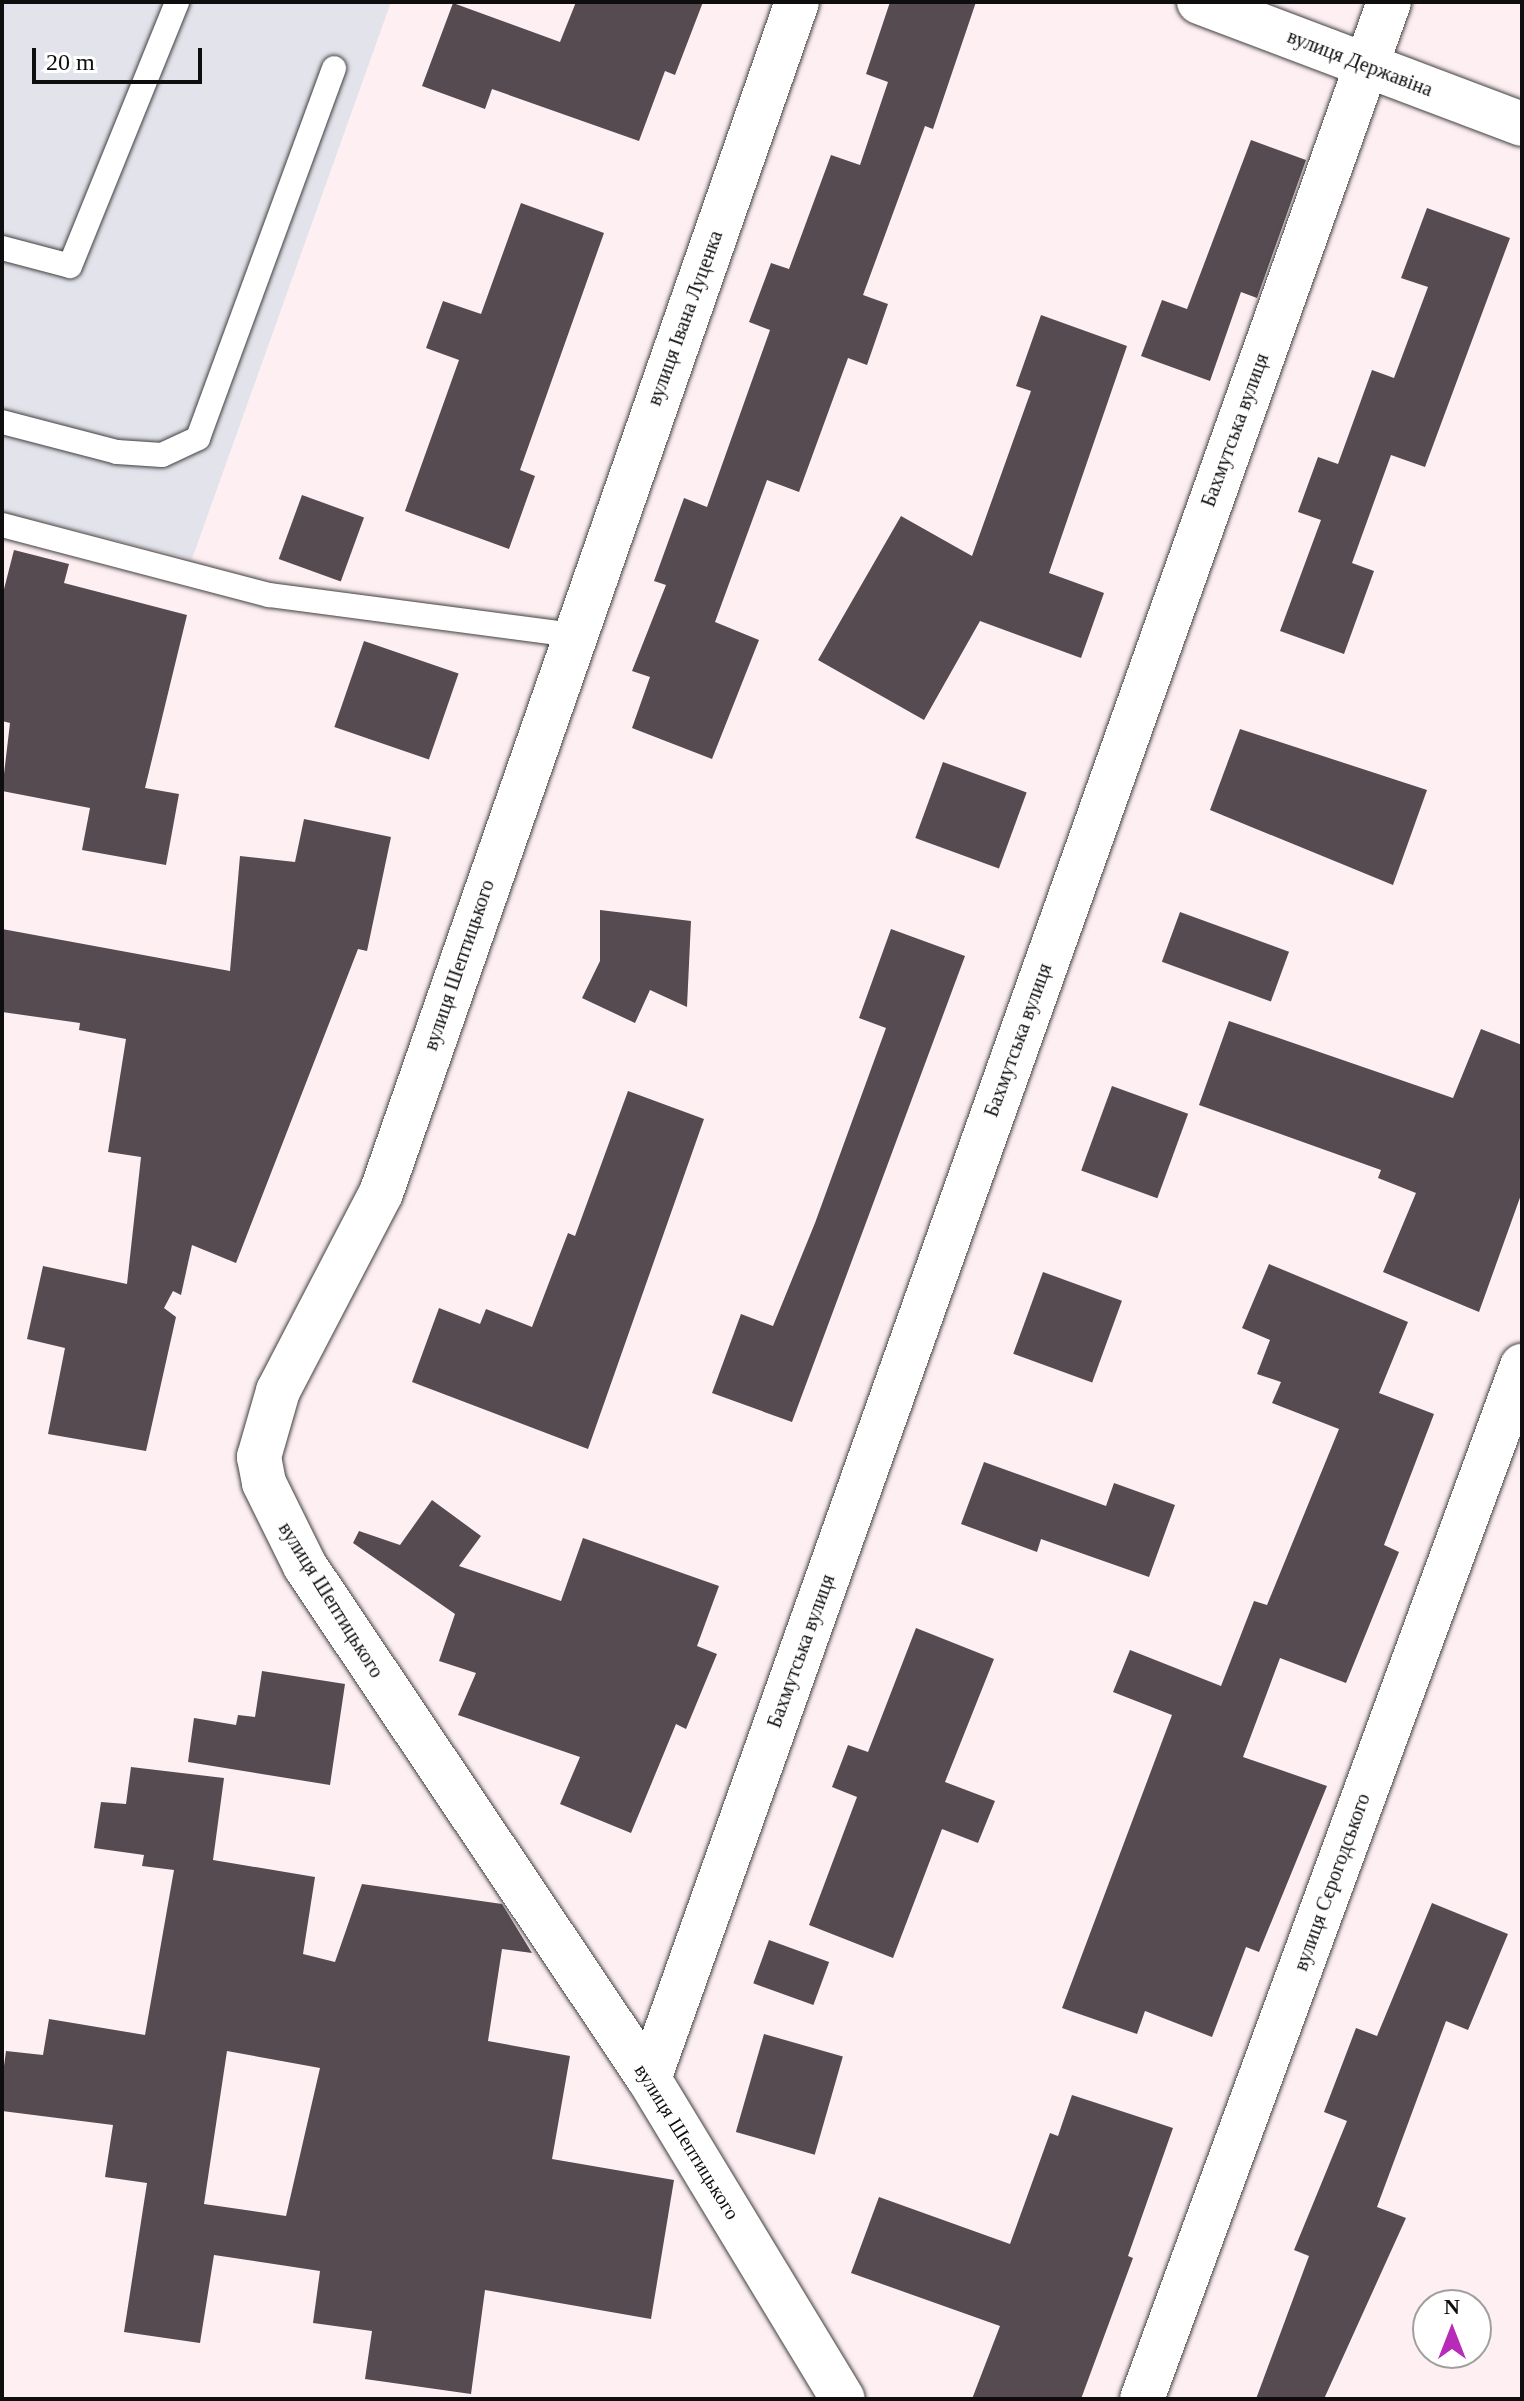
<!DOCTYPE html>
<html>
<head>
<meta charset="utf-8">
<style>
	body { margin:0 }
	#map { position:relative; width:1524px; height:2401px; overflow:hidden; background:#feeff2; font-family:"Times New Roman",serif }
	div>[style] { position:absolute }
	.industrial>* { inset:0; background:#e3e3ec }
	.building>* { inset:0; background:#564b51; transform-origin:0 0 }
	.roads { filter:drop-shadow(0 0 2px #414141) drop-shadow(0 0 2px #414141) }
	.lane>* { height:24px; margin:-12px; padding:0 12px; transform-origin:12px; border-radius:12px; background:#fff }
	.street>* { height:44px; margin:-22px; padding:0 22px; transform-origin:22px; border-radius:22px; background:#fff }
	span { translate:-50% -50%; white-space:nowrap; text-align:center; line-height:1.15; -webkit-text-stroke:8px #fff; paint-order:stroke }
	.street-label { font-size:20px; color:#0e0e0e }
	.frame { position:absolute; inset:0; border:4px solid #0e0e0e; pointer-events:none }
	.north { position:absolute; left:1412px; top:2289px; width:80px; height:80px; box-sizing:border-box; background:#fff; border:2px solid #9f9f9f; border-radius:50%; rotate:0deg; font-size:22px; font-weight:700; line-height:32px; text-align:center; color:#0e0e0e }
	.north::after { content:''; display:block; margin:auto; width:28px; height:36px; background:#b82bb8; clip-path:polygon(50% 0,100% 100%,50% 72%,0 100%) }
	.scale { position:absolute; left:32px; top:48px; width:170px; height:36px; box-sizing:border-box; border:4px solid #0e0e0e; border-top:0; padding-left:10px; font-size:24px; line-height:28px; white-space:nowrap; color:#0e0e0e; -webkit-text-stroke:6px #fff; paint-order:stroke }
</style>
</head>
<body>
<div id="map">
	<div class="industrial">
		<i style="clip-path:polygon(2px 2px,391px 2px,192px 559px,2px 512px)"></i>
	</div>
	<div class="building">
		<i style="clip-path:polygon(576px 2px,703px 2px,675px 75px,665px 71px,639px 141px,492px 89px,485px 109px,422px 86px,453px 3px,560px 42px)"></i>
		<i style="clip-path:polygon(890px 2px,976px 2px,933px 129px,925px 126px,863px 295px,888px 304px,867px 365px,848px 358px,799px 492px,767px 480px,715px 622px,759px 640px,712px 759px,632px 728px,650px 677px,632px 671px,666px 585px,654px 581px,684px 498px,707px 507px,770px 330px,749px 322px,771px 263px,789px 269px,831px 155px,860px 165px,888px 82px,866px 74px)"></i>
		<i style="clip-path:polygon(1251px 140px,1306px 160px,1257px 298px,1241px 292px,1210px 381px,1141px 356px,1162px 300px,1187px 309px)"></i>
		<i style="clip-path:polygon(521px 203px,604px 233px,520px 470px,535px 476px,509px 549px,405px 511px,459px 360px,426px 348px,443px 301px,481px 314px)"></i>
		<i style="clip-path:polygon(1427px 208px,1510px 238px,1425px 467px,1391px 455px,1352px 563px,1374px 571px,1344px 654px,1280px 631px,1321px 520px,1298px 512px,1318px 457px,1338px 464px,1372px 370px,1394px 378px,1428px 287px,1401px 278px)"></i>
		<i style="clip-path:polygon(1041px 315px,1127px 346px,1049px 573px,1104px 593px,1081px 658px,980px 621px,924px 720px,818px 660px,901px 516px,972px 556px,1031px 391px,1016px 386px)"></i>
		<i style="left:302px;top:495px;width:66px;height:68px;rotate:20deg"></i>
		<i style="clip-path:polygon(14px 550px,69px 564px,64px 583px,187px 615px,145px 788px,179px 794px,166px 865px,82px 850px,90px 808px,2px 791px,10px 723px,2px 721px,2px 597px)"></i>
		<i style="left:364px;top:641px;width:100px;height:91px;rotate:19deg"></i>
		<i style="clip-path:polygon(1240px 729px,1427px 790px,1393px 885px,1210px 810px)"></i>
		<i style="left:943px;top:762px;width:89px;height:81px;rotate:20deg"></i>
		<i style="clip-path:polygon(304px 819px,391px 837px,367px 951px,358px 949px,236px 1263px,192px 1245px,181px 1295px,173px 1291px,164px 1308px,176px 1317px,146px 1451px,48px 1434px,65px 1348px,27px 1339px,43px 1266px,127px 1284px,141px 1157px,108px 1152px,126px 1039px,79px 1030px,80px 1023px,2px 1012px,2px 929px,230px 971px,240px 856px,295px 862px)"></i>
		<i style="clip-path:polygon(600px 910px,691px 921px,687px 1007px,650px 990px,635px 1023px,582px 998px,600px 961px)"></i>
		<i style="left:1180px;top:912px;width:116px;height:53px;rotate:20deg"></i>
		<i style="clip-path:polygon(891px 929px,965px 956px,792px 1422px,712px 1393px,741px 1314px,773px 1326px,815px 1223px,886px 1028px,859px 1018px)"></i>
		<i style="clip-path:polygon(1229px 1021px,1453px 1098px,1481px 1029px,1522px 1045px,1522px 1192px,1479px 1312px,1383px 1272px,1416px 1193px,1378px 1178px,1381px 1170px,1199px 1105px)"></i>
		<i style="left:1112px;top:1086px;width:81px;height:90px;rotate:20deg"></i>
		<i style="clip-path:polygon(628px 1091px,704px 1119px,588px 1449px,412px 1382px,439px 1308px,480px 1324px,486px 1309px,532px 1327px,568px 1233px,575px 1236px)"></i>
		<i style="clip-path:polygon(1269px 1264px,1408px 1322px,1379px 1393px,1434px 1414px,1384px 1545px,1399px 1552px,1346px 1683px,1280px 1658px,1243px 1757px,1327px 1786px,1259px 1952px,1246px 1947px,1212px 2037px,1145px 2011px,1137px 2034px,1062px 2008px,1172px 1715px,1113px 1692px,1130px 1650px,1221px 1686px,1254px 1601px,1267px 1605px,1339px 1429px,1272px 1403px,1281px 1382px,1257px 1374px,1270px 1340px,1242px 1328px)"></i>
		<i style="left:1043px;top:1272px;width:84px;height:87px;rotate:20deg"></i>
		<i style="clip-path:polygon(984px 1462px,1106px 1506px,1114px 1483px,1175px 1505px,1149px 1577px,1041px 1539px,1037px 1552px,961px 1524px)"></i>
		<i style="clip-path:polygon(432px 1500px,481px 1536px,459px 1566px,561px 1601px,583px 1538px,719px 1586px,697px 1646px,717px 1654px,686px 1729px,676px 1724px,631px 1833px,560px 1804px,580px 1757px,458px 1715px,476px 1673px,439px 1661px,455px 1614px,353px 1543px,359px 1531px,400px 1545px)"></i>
		<i style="clip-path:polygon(916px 1628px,994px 1659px,945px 1782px,995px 1801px,978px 1843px,942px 1829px,893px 1958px,809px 1925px,857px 1797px,832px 1787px,848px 1745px,868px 1752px)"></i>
		<i style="clip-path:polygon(262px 1671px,345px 1684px,330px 1785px,188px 1762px,194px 1718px,236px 1725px,238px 1715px,255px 1717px)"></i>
		<i style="clip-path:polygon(evenodd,131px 1767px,224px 1778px,213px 1860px,315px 1877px,303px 1954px,335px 1962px,362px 1884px,502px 1904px,532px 1953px,502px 1949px,488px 2041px,570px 2056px,552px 2159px,674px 2180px,651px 2319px,485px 2290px,471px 2394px,365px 2379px,372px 2331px,313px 2323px,320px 2271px,214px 2255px,200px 2343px,124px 2332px,147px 2183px,105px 2177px,113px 2125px,2px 2111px,2px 2081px,6px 2051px,43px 2055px,49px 2019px,145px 2035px,174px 1870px,142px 1866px,144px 1855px,94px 1848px,101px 1802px,126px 1804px,131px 1767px,227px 2051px,320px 2068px,286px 2216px,204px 2204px,227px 2051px)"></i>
		<i style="clip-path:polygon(1432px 1903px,1508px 1934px,1468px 2030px,1446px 2021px,1377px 2207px,1406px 2218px,1324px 2399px,1256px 2399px,1309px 2256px,1294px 2250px,1347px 2121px,1324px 2112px,1356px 2028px,1377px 2036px)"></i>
		<i style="left:769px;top:1940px;width:64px;height:46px;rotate:20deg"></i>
		<i style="left:764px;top:2034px;width:82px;height:102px;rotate:16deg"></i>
		<i style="clip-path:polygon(1072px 2095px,1173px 2128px,1128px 2256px,1133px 2258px,1081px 2399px,972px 2399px,1000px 2326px,851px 2273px,879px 2197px,1010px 2244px,1050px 2133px,1058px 2136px)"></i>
	</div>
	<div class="roads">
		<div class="lane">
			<i style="left:2px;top:248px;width:70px;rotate:14.8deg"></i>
			<i style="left:70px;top:266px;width:285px;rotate:-67.9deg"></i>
			<i style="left:2px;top:422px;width:119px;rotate:14.6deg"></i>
			<i style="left:117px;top:452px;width:45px;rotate:3.8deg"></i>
			<i style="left:162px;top:455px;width:40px;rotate:-25deg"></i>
			<i style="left:198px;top:438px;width:394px;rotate:-69.8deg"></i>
			<i style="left:2px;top:525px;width:276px;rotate:14.7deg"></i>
			<i style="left:269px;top:595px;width:306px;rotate:7.5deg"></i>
		</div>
		<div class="street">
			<i style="left:797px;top:2px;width:1262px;rotate:109.25deg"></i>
			<i style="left:381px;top:1193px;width:223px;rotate:117.5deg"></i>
			<i style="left:278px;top:1391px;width:69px;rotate:106.1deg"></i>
			<i style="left:259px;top:1457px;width:26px;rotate:79deg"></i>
			<i style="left:264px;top:1483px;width:93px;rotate:63.7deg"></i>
			<i style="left:305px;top:1566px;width:618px;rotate:56.16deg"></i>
			<i style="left:649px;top:2079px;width:374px;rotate:58.8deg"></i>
			<i style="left:1199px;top:2px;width:345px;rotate:20.7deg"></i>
			<i style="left:649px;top:2079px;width:2205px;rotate:-70.39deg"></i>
			<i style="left:1142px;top:2399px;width:1101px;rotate:-69.8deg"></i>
		</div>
	</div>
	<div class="street-label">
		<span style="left:1360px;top:63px;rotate:21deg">вулиця Державіна</span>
		<span style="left:685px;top:318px;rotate:-70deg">вулиця Івана Луценка</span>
		<span style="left:1235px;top:430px;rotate:-70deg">Бахмутська вулиця</span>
		<span style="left:459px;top:965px;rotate:-71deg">вулиця Шептицького</span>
		<span style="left:1018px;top:1040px;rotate:-70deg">Бахмутська вулиця</span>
		<span style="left:331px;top:1600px;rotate:58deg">вулиця Шептицького</span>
		<span style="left:801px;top:1651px;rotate:-70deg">Бахмутська вулиця</span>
		<span style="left:1332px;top:1882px;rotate:-70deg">вулиця Сєрогодського</span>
		<span style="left:687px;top:2142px;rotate:58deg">вулиця Шептицького</span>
	</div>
	<div class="frame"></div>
	<div class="north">N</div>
	<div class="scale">20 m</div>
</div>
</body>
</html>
